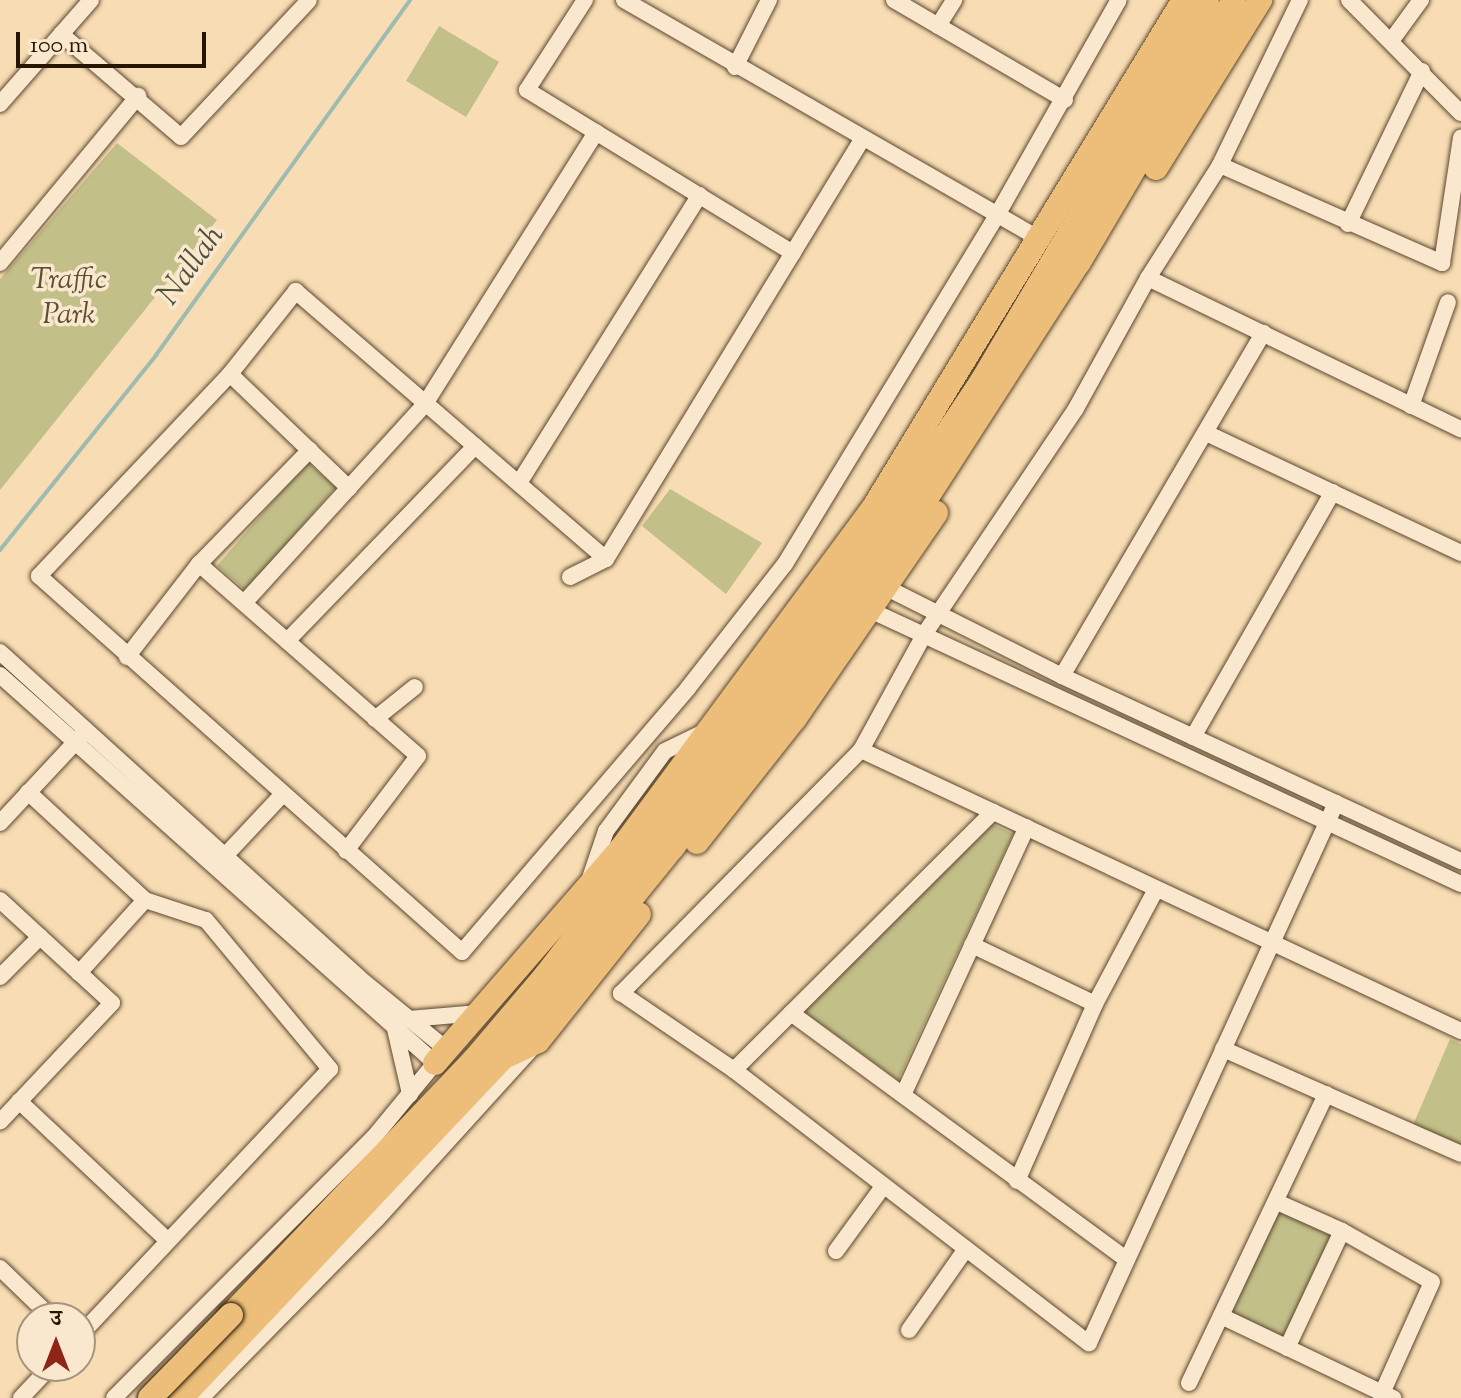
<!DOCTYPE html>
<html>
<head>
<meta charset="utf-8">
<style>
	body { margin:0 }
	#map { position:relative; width:1461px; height:1398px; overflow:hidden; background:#f8dcb3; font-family:"Sorts Mill Goudy","Noto Serif Devanagari",serif }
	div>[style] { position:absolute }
	.green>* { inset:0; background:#c2bf89; transform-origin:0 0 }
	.stream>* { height:4px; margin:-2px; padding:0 2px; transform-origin:2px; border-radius:2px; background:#9dbbaf }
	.roads { filter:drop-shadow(0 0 2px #5a472e) drop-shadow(0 0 2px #5a472e) }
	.minor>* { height:16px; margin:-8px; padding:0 8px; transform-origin:8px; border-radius:8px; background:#fae8ce }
	.highway>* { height:24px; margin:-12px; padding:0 12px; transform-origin:12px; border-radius:12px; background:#ecbe7a }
	.bridges { filter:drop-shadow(0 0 2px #251501) drop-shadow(0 0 2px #251501) }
	.highway-bridge>* { height:24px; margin:-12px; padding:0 12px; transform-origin:12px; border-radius:12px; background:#ecbe7a }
	span { translate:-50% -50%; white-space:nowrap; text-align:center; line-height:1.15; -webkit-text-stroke:7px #fae8ce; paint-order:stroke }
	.park-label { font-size:30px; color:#5c5031; font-style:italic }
	.water-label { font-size:32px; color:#4f4f3e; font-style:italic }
	.north { position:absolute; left:16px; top:1302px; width:80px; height:80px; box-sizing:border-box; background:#fae8ce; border:2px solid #a5947c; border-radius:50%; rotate:0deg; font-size:22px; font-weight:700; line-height:32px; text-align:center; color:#251501 }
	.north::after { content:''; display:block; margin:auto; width:28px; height:36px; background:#8f2418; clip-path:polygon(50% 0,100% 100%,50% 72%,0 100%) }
	.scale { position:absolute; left:16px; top:32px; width:190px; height:36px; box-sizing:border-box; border:4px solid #251501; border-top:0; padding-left:10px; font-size:24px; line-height:28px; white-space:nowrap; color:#251501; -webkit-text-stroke:6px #fae8ce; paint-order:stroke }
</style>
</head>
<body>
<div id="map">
	<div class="green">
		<i style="left:439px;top:26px;width:70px;height:64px;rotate:31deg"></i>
		<i style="clip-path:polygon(117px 143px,217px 220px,0 490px,0 279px)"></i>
		<i style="left:307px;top:462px;width:38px;height:137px;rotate:41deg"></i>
		<i style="clip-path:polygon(670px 489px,762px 543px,726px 594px,642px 526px)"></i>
		<i style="clip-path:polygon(992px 824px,1013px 834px,898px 1080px,803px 1011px)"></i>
		<i style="clip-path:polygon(1450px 1039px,1461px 1044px,1461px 1145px,1413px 1125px)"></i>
		<i style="left:1278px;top:1210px;width:60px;height:115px;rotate:24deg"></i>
	</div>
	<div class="stream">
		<i style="left:0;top:550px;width:250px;rotate:-51.3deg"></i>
		<i style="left:156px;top:355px;width:437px;rotate:-54.4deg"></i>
	</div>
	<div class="roads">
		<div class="minor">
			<i style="left:585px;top:0;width:107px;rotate:122.8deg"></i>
			<i style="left:527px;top:90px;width:312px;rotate:31.5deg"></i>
			<i style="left:624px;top:0;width:480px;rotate:29.9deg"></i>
			<i style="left:894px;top:0;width:198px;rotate:30.3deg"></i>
			<i style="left:1300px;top:0;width:183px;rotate:115.9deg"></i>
			<i style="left:1220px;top:165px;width:134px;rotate:122.5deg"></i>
			<i style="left:1148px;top:278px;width:151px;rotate:118.9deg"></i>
			<i style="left:1075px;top:410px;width:271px;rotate:123.9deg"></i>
			<i style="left:924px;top:635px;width:131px;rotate:118.7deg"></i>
			<i style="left:861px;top:750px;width:342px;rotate:134.6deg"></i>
			<i style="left:621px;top:993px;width:137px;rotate:34.3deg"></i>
			<i style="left:734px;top:1070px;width:448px;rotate:37.6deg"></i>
			<i style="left:1089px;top:1343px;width:594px;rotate:-65.42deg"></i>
			<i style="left:1349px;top:0;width:159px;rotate:45.3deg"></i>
			<i style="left:938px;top:26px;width:31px;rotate:-58deg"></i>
			<i style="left:61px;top:34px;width:158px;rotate:40.6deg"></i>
			<i style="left:181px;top:137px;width:187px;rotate:-46.9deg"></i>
			<i style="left:1391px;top:41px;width:51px;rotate:-53.8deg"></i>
			<i style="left:735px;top:67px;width:75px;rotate:-63.1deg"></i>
			<i style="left:0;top:104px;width:138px;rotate:-48.8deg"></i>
			<i style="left:1220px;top:165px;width:243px;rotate:23.8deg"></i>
			<i style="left:1442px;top:263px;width:127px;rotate:-81.4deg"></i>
			<i style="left:1348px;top:224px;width:170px;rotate:-64.2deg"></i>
			<i style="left:0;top:263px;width:217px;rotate:-50.4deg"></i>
			<i style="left:1148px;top:278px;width:348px;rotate:25.8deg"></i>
			<i style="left:230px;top:374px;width:165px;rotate:43.8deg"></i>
			<i style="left:1411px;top:406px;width:110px;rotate:-70.4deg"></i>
			<i style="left:1206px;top:433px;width:282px;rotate:25.2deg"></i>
			<i style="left:519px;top:483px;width:340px;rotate:-57.9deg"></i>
			<i style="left:606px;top:559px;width:410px;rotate:-139.2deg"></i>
			<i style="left:296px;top:291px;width:106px;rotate:128.5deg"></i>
			<i style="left:230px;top:374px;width:278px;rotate:133.4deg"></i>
			<i style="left:39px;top:576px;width:566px;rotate:41.63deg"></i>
			<i style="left:462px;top:952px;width:348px;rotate:-49.4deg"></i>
			<i style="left:688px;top:688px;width:157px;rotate:-52deg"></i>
			<i style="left:785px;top:564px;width:406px;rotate:-58.7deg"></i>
			<i style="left:996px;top:217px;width:249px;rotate:-60.5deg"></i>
			<i style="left:199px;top:564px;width:291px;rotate:41.2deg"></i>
			<i style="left:418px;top:756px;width:119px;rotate:127.2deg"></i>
			<i style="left:570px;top:577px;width:40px;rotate:-26.6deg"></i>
			<i style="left:606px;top:559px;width:493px;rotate:-58.6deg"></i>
			<i style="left:889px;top:589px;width:194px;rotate:26.7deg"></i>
			<i style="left:1062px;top:676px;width:440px;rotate:24.9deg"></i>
			<i style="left:244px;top:603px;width:269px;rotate:-47.7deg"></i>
			<i style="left:425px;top:404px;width:321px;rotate:-57.8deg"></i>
			<i style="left:872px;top:611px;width:649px;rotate:24.87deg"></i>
			<i style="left:287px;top:641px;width:271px;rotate:-46deg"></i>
			<i style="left:0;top:652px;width:484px;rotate:42.2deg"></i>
			<i style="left:358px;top:977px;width:114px;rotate:39.3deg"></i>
			<i style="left:127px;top:657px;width:118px;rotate:-52.3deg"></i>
			<i style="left:199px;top:564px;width:159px;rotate:-45.8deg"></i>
			<i style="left:0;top:675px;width:583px;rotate:41.73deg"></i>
			<i style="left:435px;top:1063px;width:96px;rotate:129.5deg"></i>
			<i style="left:374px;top:1137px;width:368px;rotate:134.9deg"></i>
			<i style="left:1062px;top:676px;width:398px;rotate:-59.6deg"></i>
			<i style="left:375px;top:719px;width:51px;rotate:-38.7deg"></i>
			<i style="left:1193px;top:737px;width:282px;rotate:-60.3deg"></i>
			<i style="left:861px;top:750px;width:663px;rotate:25.1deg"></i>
			<i style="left:28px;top:792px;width:159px;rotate:42.7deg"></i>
			<i style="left:145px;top:900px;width:64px;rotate:18.2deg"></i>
			<i style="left:206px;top:920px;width:194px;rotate:50.2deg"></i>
			<i style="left:330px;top:1069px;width:365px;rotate:133.2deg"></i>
			<i style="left:0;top:823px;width:119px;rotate:-47deg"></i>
			<i style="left:222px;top:859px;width:86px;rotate:-46.9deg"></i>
			<i style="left:590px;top:878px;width:50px;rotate:-71.2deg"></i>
			<i style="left:606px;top:831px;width:99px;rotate:-53.6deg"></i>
			<i style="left:665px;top:751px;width:43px;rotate:-26deg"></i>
			<i style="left:0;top:900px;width:152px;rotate:42.6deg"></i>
			<i style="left:112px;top:1003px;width:163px;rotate:133.3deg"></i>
			<i style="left:972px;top:945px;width:136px;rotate:25.6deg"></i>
			<i style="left:79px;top:973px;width:98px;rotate:-47.9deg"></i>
			<i style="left:0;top:977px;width:57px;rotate:-45deg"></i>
			<i style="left:791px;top:1013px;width:416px;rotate:36.3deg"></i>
			<i style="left:409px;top:1019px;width:70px;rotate:-4.9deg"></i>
			<i style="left:395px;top:1029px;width:67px;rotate:77deg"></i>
			<i style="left:1223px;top:1049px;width:260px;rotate:23.8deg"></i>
			<i style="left:734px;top:1070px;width:366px;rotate:-44.9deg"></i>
			<i style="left:903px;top:1095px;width:295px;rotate:-65.2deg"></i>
			<i style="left:19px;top:1101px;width:204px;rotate:43.2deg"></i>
			<i style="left:1017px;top:1181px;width:193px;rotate:-66.2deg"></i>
			<i style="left:1095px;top:1004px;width:128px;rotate:-62deg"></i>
			<i style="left:1277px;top:1202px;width:71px;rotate:24deg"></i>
			<i style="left:1342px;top:1231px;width:103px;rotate:29.5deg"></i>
			<i style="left:1432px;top:1282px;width:122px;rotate:114.2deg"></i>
			<i style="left:836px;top:1251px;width:78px;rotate:-53.9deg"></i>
			<i style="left:0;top:1268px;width:72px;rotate:43.9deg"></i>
			<i style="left:1221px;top:1316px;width:191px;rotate:25.5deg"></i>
			<i style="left:909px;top:1330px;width:99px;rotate:-54.9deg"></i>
			<i style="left:1287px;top:1348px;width:129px;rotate:-64.8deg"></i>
			<i style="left:1189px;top:1383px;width:320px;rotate:-64.6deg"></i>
			<i style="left:21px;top:1398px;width:44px;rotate:-46.8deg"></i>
			<i style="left:201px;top:1398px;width:251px;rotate:-45.5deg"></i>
			<i style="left:377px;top:1219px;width:231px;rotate:-47.8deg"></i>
		</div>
		<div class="highway">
			<i style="left:1156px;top:168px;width:198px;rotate:-58.2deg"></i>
			<i style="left:697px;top:842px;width:158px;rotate:-51.7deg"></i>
			<i style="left:795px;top:718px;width:249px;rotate:-55.5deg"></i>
			<i style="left:508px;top:1055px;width:33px;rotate:-25deg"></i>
			<i style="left:538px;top:1041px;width:162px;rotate:-51.5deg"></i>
			<i style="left:435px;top:1063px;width:284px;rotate:-49deg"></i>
			<i style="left:621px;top:849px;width:425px;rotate:-53.5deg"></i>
			<i style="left:874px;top:507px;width:594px;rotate:-58.56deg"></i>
			<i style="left:231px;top:1315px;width:352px;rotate:-46.4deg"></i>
			<i style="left:474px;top:1060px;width:111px;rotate:-49.7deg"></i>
			<i style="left:546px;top:975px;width:349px;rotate:-52.3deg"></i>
			<i style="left:759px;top:699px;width:214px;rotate:-53.9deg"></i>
			<i style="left:885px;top:526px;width:174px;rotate:-56.2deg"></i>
			<i style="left:982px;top:381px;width:442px;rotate:-59.4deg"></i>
			<i style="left:181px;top:1398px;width:468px;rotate:-46.6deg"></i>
			<i style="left:502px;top:1058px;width:272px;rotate:-51deg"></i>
			<i style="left:673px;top:847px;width:393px;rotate:-53.7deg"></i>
			<i style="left:906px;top:530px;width:319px;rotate:-57.2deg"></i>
			<i style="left:1079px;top:262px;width:304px;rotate:-59.4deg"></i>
		</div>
	</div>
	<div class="bridges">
		<div class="highway-bridge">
			<i style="left:150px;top:1398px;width:116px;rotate:-45.7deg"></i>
		</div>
	</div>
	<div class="park-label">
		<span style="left:69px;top:298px">Traffic<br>Park</span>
	</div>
	<div class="water-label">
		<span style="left:192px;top:266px;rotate:-54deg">Nallah</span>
	</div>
	<div class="north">उ</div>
	<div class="scale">100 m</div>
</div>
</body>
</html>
